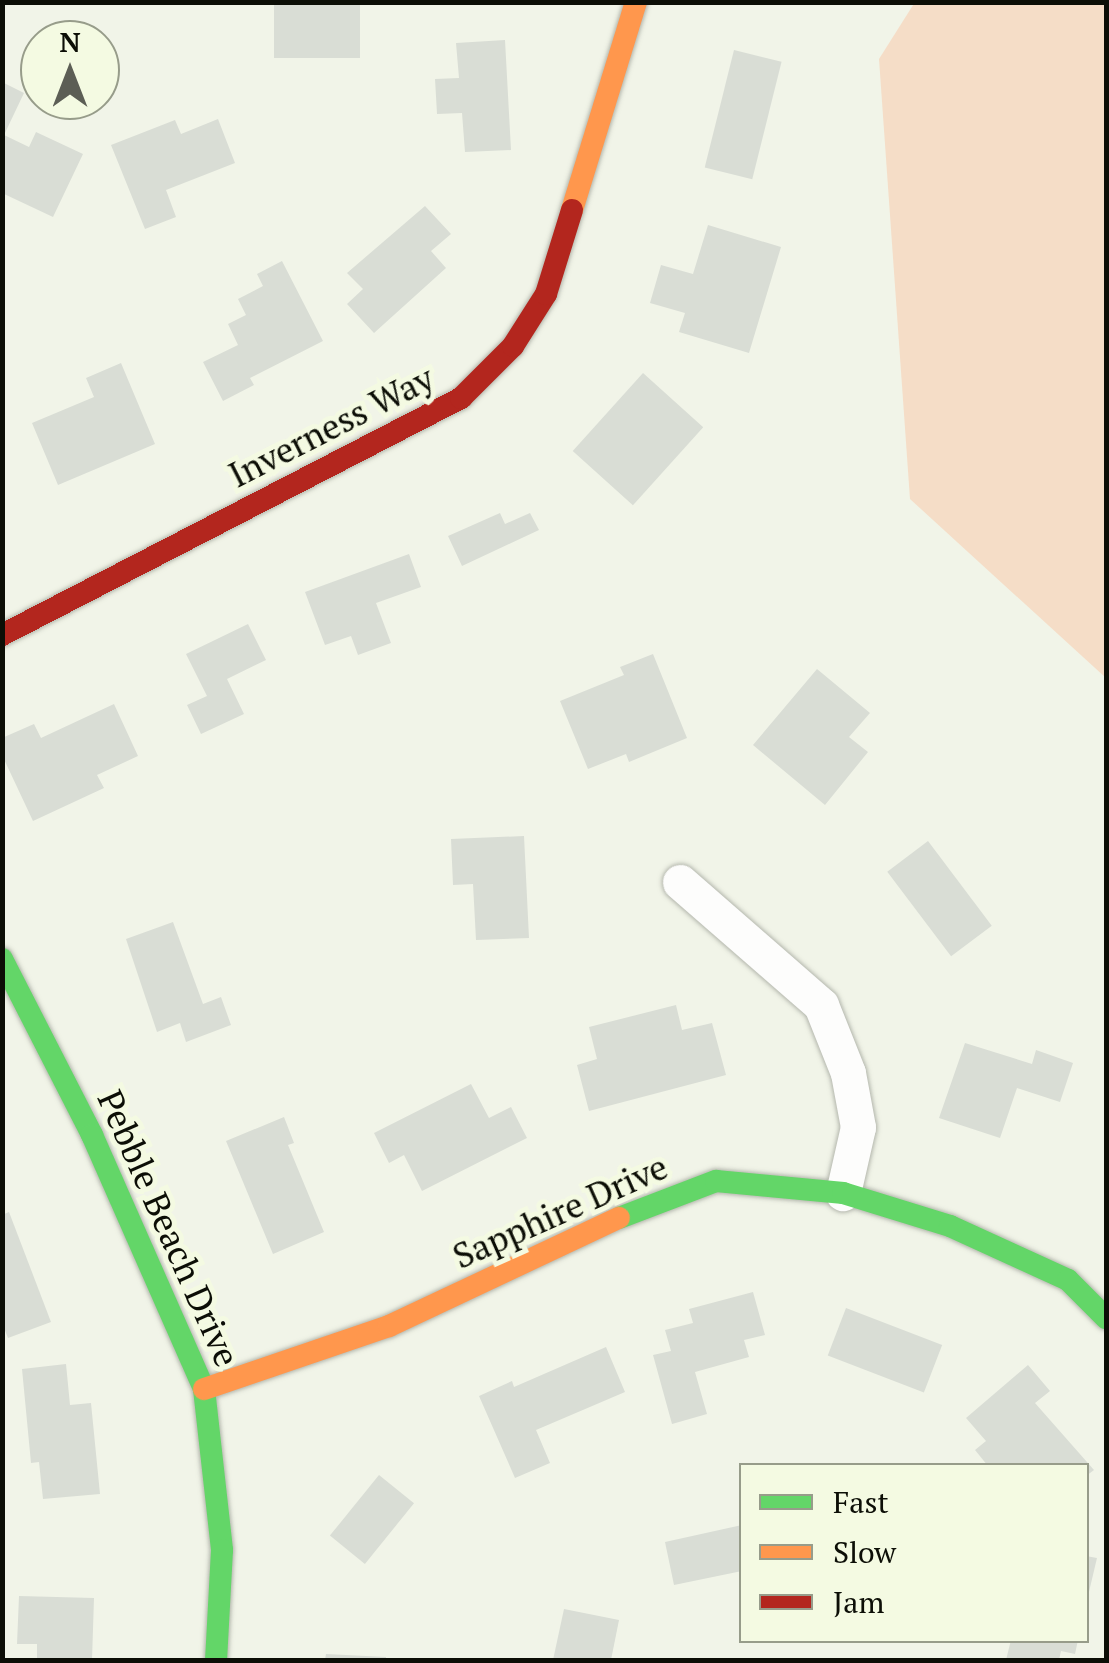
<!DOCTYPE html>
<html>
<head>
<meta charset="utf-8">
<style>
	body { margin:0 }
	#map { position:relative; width:1109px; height:1663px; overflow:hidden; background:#f1f4e8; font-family:"PT Serif",serif }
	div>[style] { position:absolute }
	.green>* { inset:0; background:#f5ddc7 }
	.building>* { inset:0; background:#d9ddd5; transform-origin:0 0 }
	.roads { filter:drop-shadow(0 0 2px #b4b7ad) drop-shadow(0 0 2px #b4b7ad) }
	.street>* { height:35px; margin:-17.5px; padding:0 17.5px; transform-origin:17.5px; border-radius:17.5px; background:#fdfdfc }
	.fast>* { height:22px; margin:-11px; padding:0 11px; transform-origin:11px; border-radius:11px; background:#63d668 }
	.slow>* { height:22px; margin:-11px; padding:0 11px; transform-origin:11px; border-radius:11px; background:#ff974d }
	.jam>* { height:22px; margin:-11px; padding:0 11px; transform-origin:11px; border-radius:11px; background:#b3261e }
	span { translate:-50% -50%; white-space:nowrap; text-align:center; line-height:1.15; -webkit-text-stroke:10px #f4fae2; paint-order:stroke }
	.street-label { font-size:35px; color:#0c0e06 }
	.frame { position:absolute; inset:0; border:5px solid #0c0e06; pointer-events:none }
	.legend { position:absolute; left:739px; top:1463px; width:350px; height:180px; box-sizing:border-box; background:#f4fae2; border:2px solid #979c8a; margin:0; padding:12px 18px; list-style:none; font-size:30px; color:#0c0e06 }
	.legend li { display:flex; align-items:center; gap:20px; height:50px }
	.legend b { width:50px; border:2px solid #979c8a }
	.north { position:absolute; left:20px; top:20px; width:100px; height:100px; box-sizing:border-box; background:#f4fae2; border:2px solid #979c8a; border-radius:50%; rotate:0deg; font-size:28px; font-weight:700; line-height:40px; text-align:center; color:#0c0e06 }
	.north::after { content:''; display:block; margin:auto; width:35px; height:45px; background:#5c5e55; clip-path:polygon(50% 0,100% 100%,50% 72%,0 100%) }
</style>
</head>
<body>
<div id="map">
	<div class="green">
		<i style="clip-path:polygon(915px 2px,1106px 3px,1106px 678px,910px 499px,879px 59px)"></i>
	</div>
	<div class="building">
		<i style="left:274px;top:2px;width:86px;height:56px"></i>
		<i style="clip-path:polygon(505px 40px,511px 150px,465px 152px,462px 113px,437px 114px,435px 79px,459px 78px,456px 43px)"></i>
		<i style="left:734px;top:50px;width:49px;height:121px;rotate:14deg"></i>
		<i style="clip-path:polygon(2px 82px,24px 93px,4px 135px,29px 147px,36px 132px,83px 154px,53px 217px,2px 193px)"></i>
		<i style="clip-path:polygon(218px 119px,235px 163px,166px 190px,176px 217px,145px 229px,111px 145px,175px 120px,181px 134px)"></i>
		<i style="clip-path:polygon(425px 206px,451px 234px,431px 251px,446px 268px,374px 333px,347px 304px,363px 289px,347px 273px)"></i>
		<i style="clip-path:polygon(708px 225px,781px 247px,749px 353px,679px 332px,685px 313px,650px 303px,661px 265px,693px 274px)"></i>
		<i style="clip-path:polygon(282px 261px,323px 341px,250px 378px,254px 385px,223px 401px,203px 362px,238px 345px,228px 324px,246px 315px,238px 299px,263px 286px,257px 274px)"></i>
		<i style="clip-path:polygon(121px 363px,155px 444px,58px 485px,32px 423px,94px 397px,86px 378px)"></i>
		<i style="left:643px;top:373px;width:81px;height:105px;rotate:42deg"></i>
		<i style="clip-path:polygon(500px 513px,505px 524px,530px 513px,539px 530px,462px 566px,448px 536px)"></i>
		<i style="clip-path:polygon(409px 554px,421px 587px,376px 603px,391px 643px,358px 655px,351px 636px,325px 645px,305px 592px)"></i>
		<i style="clip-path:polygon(248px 624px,266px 660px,227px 679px,244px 714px,201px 734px,187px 705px,207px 696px,186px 654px)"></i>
		<i style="clip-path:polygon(653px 654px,687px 738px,629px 762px,626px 754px,588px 769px,560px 701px,624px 675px,620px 667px)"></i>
		<i style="clip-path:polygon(817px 669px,870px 713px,849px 737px,868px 752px,825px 805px,753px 745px)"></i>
		<i style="clip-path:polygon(114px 704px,138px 756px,97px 775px,104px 788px,33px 821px,2px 755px,2px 738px,34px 724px,41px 738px)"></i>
		<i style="clip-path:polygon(524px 836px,529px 938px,476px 940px,473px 884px,453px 885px,451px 839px)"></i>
		<i style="left:928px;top:841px;width:106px;height:51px;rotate:53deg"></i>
		<i style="clip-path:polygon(173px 922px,203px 1004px,221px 997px,231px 1025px,186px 1042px,180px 1023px,157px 1032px,126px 939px)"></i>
		<i style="clip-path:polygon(676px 1005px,682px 1030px,712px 1023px,726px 1075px,589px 1111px,577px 1065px,597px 1059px,589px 1027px)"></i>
		<i style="clip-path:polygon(965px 1043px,1032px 1064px,1036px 1050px,1073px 1063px,1060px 1102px,1017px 1088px,1000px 1138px,939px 1118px)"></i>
		<i style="clip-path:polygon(471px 1084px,489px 1118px,511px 1107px,527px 1138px,422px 1191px,404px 1155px,389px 1163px,374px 1133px)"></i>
		<i style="clip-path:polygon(284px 1117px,294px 1143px,288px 1145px,324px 1232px,273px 1254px,226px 1141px)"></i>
		<i style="clip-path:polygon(9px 1212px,51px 1322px,8px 1338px,2px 1323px,2px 1215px)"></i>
		<i style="clip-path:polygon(753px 1292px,765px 1335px,744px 1340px,749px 1357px,695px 1372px,707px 1414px,672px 1424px,653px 1355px,671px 1351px,665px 1330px,693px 1323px,689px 1309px)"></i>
		<i style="left:846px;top:1308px;width:103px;height:51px;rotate:21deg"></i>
		<i style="clip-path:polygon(606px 1347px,625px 1392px,536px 1430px,550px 1463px,515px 1478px,479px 1396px,512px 1381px,514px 1387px)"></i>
		<i style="clip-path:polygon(66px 1364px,70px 1405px,91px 1403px,100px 1494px,43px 1499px,39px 1462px,31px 1463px,22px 1369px)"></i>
		<i style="clip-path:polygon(1028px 1365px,1050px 1391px,1035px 1403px,1094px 1470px,1086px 1476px,1086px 1466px,988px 1466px,975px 1450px,986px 1441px,966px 1418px)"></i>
		<i style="left:379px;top:1475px;width:45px;height:78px;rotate:39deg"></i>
		<i style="clip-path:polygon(742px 1525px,742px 1571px,674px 1585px,665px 1542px)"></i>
		<i style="clip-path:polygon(1086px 1556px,1097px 1558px,1088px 1596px,1086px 1595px)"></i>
		<i style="clip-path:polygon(19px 1596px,94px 1598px,92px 1660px,37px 1660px,37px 1644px,17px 1644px)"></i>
		<i style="clip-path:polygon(564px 1609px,619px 1620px,611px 1660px,553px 1660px)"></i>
		<i style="clip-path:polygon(1011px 1640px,1078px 1640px,1075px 1654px,1061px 1651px,1059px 1660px,1006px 1660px)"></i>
		<i style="clip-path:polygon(326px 1654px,386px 1657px,386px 1660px,325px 1660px)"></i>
	</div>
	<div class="roads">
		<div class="street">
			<i style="left:680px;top:882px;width:187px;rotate:41.1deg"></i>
			<i style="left:821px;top:1005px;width:73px;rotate:68.3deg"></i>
			<i style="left:848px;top:1073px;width:55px;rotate:79.5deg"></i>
			<i style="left:858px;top:1127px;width:68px;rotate:102.8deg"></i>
		</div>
		<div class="fast">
			<i style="left:2px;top:959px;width:198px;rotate:62.9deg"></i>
			<i style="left:92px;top:1135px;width:278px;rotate:66.2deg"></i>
			<i style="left:204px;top:1389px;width:162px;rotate:83.6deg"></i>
			<i style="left:222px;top:1550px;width:110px;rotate:93.1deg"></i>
			<i style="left:619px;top:1218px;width:104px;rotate:-20.9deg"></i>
			<i style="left:716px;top:1181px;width:128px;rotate:5.4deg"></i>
			<i style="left:843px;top:1193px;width:112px;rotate:17.1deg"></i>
			<i style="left:950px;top:1226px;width:130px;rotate:24.6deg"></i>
			<i style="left:1068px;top:1280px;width:54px;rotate:45deg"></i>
		</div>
		<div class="slow">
			<i style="left:572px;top:210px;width:218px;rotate:-72.9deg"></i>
			<i style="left:204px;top:1389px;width:195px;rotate:-18.8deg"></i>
			<i style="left:389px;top:1326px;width:254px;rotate:-25.2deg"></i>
		</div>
		<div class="jam">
			<i style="left:2px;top:635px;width:517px;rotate:-27.31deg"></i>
			<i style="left:461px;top:398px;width:74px;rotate:-45deg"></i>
			<i style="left:513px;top:346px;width:62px;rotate:-57.6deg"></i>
			<i style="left:546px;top:294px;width:88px;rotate:-72.8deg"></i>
		</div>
	</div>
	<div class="street-label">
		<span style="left:331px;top:426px;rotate:-27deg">Inverness Way</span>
		<span style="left:560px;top:1211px;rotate:-24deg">Sapphire Drive</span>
		<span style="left:169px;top:1228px;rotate:66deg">Pebble Beach Drive</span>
	</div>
	<div class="frame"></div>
	<ul class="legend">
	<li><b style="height:12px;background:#63d668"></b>Fast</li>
	<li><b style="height:12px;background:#ff974d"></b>Slow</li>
	<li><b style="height:12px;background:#b3261e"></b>Jam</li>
	</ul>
	<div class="north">N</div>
</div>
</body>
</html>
